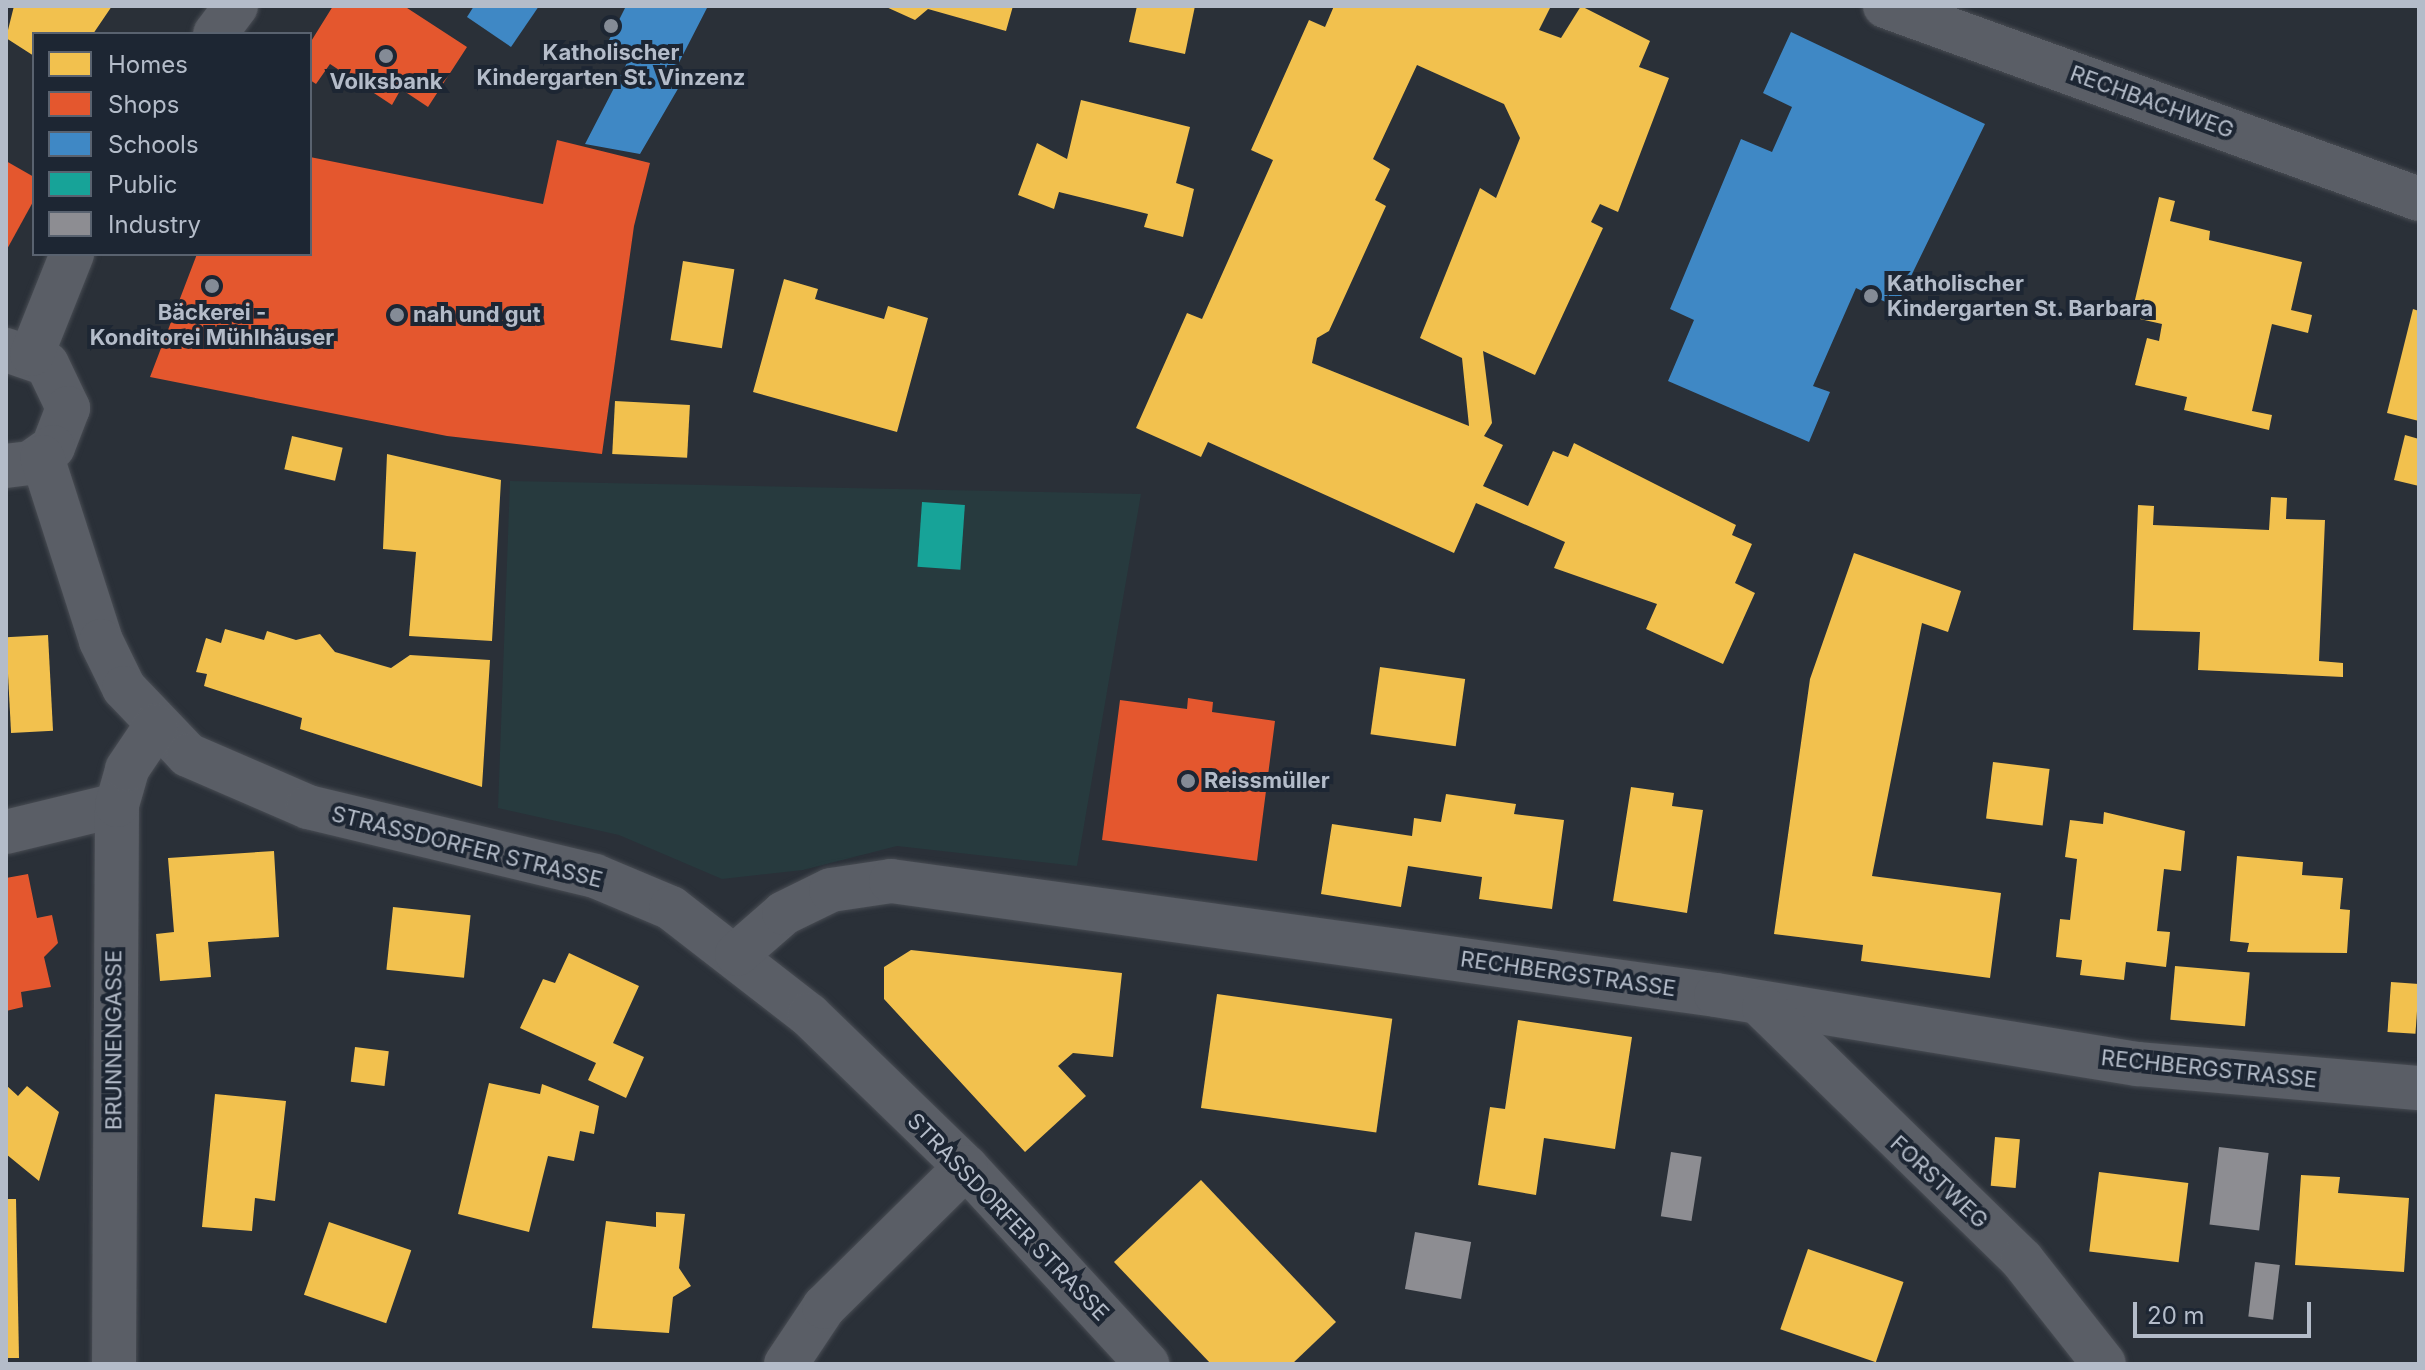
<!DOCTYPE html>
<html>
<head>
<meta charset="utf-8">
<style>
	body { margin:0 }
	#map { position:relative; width:2425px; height:1370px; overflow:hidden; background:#2a3038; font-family:Inter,sans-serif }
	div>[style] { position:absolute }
	.green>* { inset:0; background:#273a3e }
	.homes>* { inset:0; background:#f2c14e; transform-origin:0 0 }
	.shops>* { inset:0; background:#e4572e }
	.schools>* { inset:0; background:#3f88c5 }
	.public>* { inset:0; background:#17a398; transform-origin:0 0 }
	.industry>* { inset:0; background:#8d8d92; transform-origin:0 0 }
	.roads { filter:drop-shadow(0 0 2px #484c53) drop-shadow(0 0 2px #484c53) }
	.minor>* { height:44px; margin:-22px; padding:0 22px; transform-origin:22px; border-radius:22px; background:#5a5e66 }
	.dots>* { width:22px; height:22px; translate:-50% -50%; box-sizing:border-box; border:4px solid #1d2633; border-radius:50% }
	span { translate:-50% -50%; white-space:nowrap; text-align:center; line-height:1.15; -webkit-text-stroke:8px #1d2633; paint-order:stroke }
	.poi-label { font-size:22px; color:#b4bcc9; font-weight:700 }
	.left { translate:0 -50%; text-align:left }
	.street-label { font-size:22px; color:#b4bcc9 }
	.frame { position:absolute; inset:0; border:8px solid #b4bcc9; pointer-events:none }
	.legend { position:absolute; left:32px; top:32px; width:280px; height:224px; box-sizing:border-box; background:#1d2633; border:2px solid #59626f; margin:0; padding:10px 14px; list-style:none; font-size:24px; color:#b4bcc9 }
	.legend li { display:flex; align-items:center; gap:16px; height:40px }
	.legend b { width:40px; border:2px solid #59626f }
	.scale { position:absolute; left:2133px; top:1302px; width:178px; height:36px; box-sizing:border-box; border:4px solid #b4bcc9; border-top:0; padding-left:10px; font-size:24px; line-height:28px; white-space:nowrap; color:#b4bcc9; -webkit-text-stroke:6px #1d2633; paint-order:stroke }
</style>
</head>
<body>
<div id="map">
	<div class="green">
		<i style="clip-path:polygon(510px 481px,1141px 494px,1077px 866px,897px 846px,803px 870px,722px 879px,619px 835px,498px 808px)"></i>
	</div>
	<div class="homes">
		<i style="clip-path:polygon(14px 6px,112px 6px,93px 34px,34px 34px,34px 56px,6px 38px)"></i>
		<i style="clip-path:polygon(884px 6px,1013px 6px,1006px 31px,928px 9px,915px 20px)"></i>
		<i style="clip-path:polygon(1137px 6px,1195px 6px,1185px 54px,1129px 42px)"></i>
		<i style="clip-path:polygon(evenodd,1334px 6px,1551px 6px,1539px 30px,1561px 38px,1581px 6px,1650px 41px,1639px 67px,1669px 78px,1618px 212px,1600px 204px,1591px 222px,1603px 228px,1535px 375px,1483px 351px,1492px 423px,1484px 436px,1503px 445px,1483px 486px,1528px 506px,1553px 451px,1568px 457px,1574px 443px,1736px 525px,1732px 535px,1752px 544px,1735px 583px,1755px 593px,1723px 664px,1646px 629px,1657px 604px,1554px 568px,1565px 542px,1476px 503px,1454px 553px,1208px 442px,1201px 457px,1136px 428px,1187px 313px,1202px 319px,1273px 160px,1251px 150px,1309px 20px,1325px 27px,1334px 6px,1417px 65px,1504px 104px,1520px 138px,1496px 198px,1480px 188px,1420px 338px,1462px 358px,1469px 426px,1312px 363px,1317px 338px,1329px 331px,1386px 206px,1375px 200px,1390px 169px,1373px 159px,1417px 65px)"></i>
		<i style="clip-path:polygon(1081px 100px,1190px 127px,1176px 183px,1194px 189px,1183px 237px,1144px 227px,1148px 214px,1059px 192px,1054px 209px,1018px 195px,1037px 143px,1067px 159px)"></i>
		<i style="clip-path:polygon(2159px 197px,2175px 201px,2170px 221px,2210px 231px,2209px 240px,2302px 262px,2291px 310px,2312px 315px,2308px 333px,2272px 324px,2252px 411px,2272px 415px,2269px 430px,2184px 410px,2187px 397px,2135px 385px,2147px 338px,2159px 341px,2162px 324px,2131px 317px)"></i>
		<i style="left:683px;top:261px;width:52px;height:80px;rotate:9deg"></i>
		<i style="clip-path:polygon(784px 279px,818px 289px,815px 299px,884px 319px,888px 306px,928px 318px,897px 432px,753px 392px)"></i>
		<i style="clip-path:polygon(2413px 309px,2419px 311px,2419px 421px,2387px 413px)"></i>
		<i style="left:615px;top:401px;width:75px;height:53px;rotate:3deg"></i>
		<i style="clip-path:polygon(2405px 435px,2419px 439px,2419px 486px,2394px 480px)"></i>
		<i style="left:292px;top:436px;width:52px;height:34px;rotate:13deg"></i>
		<i style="clip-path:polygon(387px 454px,501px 480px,492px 641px,409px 636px,416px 552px,383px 549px)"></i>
		<i style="clip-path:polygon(2271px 497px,2287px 498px,2286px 519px,2325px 520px,2319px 661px,2343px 663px,2343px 677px,2198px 670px,2200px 632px,2133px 630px,2138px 505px,2154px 506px,2153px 525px,2269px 530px)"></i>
		<i style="clip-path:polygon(1854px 553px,1961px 591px,1948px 632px,1922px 623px,1872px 876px,2001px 893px,1990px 978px,1861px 961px,1863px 945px,1774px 934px,1810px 679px)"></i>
		<i style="clip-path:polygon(225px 629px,264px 640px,267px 631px,296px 640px,320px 634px,335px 652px,391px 668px,410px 655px,490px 660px,482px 787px,300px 729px,302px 718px,204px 686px,207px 674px,196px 672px,206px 638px,221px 643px)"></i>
		<i style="left:48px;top:635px;width:96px;height:42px;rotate:87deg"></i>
		<i style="left:1380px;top:667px;width:86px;height:68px;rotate:8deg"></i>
		<i style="left:1993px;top:762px;width:57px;height:57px;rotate:7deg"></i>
		<i style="clip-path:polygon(1631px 787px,1674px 793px,1672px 806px,1703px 810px,1687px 913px,1613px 901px)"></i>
		<i style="clip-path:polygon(1446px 794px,1516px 804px,1514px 814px,1564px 820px,1552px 909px,1479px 899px,1482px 877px,1408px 866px,1401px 907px,1321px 894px,1332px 824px,1412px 836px,1414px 818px,1441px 822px)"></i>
		<i style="clip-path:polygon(2104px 812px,2185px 831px,2181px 871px,2164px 869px,2157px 931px,2170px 932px,2166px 967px,2126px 962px,2124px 980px,2080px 975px,2082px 960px,2056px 957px,2060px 919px,2070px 920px,2077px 859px,2065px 857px,2070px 820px,2103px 824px)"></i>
		<i style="clip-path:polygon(274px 851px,279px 937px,208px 942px,211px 977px,160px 981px,156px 934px,174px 932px,168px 858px)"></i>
		<i style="clip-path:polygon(2237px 856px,2303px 862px,2302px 875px,2343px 878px,2340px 909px,2350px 910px,2347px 953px,2247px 952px,2249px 943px,2230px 941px)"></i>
		<i style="left:393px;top:907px;width:78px;height:63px;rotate:6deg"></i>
		<i style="clip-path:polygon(911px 950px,1122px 973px,1113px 1057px,1073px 1053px,1058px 1066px,1086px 1096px,1025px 1152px,884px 999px,884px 967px)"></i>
		<i style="clip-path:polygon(569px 953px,639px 986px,613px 1043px,644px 1057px,626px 1098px,588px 1080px,596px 1063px,520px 1028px,543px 979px,555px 983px)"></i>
		<i style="left:2175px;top:966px;width:75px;height:54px;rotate:5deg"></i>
		<i style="left:2391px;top:982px;width:28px;height:50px;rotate:4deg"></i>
		<i style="left:1217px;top:994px;width:177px;height:115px;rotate:8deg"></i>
		<i style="clip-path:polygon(1518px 1020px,1632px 1037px,1615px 1149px,1544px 1138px,1536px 1195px,1478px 1185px,1490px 1107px,1505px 1109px)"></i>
		<i style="left:355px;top:1047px;width:34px;height:35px;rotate:7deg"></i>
		<i style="clip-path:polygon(489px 1083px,540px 1094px,542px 1084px,599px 1106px,594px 1134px,580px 1131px,574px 1161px,548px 1156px,529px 1232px,458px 1214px)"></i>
		<i style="clip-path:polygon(6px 1085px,18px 1096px,27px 1086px,59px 1112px,39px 1181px,6px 1154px)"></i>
		<i style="clip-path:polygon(215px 1094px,286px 1101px,275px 1201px,255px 1198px,252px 1231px,202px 1227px)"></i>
		<i style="left:1995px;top:1137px;width:25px;height:49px;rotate:5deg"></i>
		<i style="left:2099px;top:1172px;width:90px;height:80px;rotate:7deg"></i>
		<i style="clip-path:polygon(2301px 1175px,2340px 1177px,2338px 1193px,2409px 1198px,2404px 1272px,2295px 1265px)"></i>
		<i style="clip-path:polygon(1201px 1180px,1336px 1322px,1292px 1364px,1211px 1364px,1114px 1262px)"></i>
		<i style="clip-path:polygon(6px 1199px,16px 1199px,19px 1358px,6px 1358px)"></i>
		<i style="clip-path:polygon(656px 1212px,685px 1214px,679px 1268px,691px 1286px,673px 1297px,669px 1333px,592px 1328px,606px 1221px,656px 1227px)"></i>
		<i style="left:329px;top:1222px;width:87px;height:77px;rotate:19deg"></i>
		<i style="left:1808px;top:1249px;width:101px;height:85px;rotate:19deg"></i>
	</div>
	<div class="shops">
		<i style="clip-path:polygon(333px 6px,404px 6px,467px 47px,428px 107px,401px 89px,392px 105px,330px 64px,316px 84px,310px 80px,310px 43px)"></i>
		<i style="clip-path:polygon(557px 140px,650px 163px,634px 226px,602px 454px,447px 436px,150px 377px,197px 254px,310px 254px,310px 157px,543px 204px)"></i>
		<i style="clip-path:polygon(6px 161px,34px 177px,34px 200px,6px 251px)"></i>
		<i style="clip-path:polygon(1188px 698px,1213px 702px,1212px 712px,1275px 721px,1257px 861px,1102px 840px,1120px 700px,1187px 709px)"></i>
		<i style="clip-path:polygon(28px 874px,37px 918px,52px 915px,58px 943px,44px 957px,51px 987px,21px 992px,23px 1007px,6px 1011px,6px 878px)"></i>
	</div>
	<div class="schools">
		<i style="clip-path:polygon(474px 6px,539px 6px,511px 47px,467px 17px)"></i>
		<i style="clip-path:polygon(626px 6px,708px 6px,669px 82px,679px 87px,640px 154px,585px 144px,628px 61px,605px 48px)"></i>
		<i style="clip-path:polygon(1791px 32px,1985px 124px,1896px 307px,1856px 288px,1813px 386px,1830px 392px,1809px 442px,1668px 381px,1694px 320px,1670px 309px,1741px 139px,1772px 152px,1792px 107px,1763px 93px)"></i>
	</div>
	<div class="public">
		<i style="left:922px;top:502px;width:43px;height:65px;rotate:4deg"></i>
	</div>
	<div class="industry">
		<i style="left:2219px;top:1147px;width:50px;height:78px;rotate:7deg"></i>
		<i style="left:1671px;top:1152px;width:31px;height:65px;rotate:9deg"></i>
		<i style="left:1415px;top:1232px;width:57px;height:58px;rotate:10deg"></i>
		<i style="left:2255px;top:1262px;width:25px;height:55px;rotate:7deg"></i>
	</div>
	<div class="roads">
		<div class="minor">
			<i style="left:1885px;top:6px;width:568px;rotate:19.87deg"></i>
			<i style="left:215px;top:34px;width:35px;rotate:-53deg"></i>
			<i style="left:6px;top:350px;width:43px;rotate:18.9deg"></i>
			<i style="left:47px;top:364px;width:49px;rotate:64.5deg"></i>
			<i style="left:68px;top:408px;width:42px;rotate:111deg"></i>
			<i style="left:53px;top:447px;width:28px;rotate:145deg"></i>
			<i style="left:30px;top:463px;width:24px;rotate:173deg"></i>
			<i style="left:32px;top:354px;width:108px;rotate:-68.2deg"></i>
			<i style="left:42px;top:457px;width:193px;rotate:72.2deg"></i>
			<i style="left:101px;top:641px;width:52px;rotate:63.9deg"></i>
			<i style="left:124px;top:688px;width:93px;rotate:46.3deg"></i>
			<i style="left:188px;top:755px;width:131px;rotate:23.4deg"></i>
			<i style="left:308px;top:807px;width:295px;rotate:13.5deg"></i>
			<i style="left:595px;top:876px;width:82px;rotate:22.8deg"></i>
			<i style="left:671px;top:908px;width:175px;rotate:37.8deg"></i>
			<i style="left:809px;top:1015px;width:219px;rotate:44.1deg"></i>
			<i style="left:966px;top:1167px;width:268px;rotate:47.4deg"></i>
			<i style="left:6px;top:832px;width:114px;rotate:-13.7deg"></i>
			<i style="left:737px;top:954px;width:62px;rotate:-41.1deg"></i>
			<i style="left:784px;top:913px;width:52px;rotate:-26.1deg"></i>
			<i style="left:831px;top:890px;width:61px;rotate:-8.5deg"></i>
			<i style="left:891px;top:881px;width:833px;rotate:7.87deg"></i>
			<i style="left:1716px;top:995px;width:428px;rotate:9.3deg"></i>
			<i style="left:2138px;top:1064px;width:282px;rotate:4.9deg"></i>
			<i style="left:1764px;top:1008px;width:361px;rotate:44.3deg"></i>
			<i style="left:2022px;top:1260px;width:132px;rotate:51.7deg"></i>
			<i style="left:114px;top:1364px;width:559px;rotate:-89.69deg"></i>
			<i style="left:117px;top:805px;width:37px;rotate:-74deg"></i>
			<i style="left:127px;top:769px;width:52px;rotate:-56deg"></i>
			<i style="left:786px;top:1364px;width:69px;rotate:-56.3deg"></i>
			<i style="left:824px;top:1307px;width:199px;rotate:-44.6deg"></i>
		</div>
	</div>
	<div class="dots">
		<i style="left:611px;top:26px;background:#848b96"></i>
		<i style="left:386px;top:56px;background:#848b96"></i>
		<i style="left:212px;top:286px;background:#848b96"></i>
		<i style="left:1871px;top:296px;background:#848b96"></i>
		<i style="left:397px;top:315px;background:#848b96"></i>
		<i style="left:1188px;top:781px;background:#848b96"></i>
	</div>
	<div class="poi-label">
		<span style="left:611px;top:65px">Katholischer<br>Kindergarten St. Vinzenz</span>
		<span style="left:386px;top:82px">Volksbank</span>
		<span class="left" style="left:1887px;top:296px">Katholischer<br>Kindergarten St. Barbara</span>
		<span style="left:212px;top:325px">Bäckerei -<br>Konditorei Mühlhäuser</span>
		<span class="left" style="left:413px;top:315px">nah und gut</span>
		<span class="left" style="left:1204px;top:781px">Reissmüller</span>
	</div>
	<div class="street-label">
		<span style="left:2152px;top:102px;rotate:20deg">RECHBACHWEG</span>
		<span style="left:467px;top:847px;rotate:14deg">STRASSDORFER STRASSE</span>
		<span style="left:1568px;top:974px;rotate:8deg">RECHBERGSTRASSE</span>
		<span style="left:114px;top:1040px;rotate:-90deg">BRUNNENGASSE</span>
		<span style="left:2209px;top:1069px;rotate:6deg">RECHBERGSTRASSE</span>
		<span style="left:1939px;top:1182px;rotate:43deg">FORSTWEG</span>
		<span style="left:1008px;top:1217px;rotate:46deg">STRASSDORFER STRASSE</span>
	</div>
	<div class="frame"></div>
	<ul class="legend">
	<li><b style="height:22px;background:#f2c14e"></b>Homes</li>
	<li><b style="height:22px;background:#e4572e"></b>Shops</li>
	<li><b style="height:22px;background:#3f88c5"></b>Schools</li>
	<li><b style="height:22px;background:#17a398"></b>Public</li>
	<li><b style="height:22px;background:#8d8d92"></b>Industry</li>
	</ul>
	<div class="scale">20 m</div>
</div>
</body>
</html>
